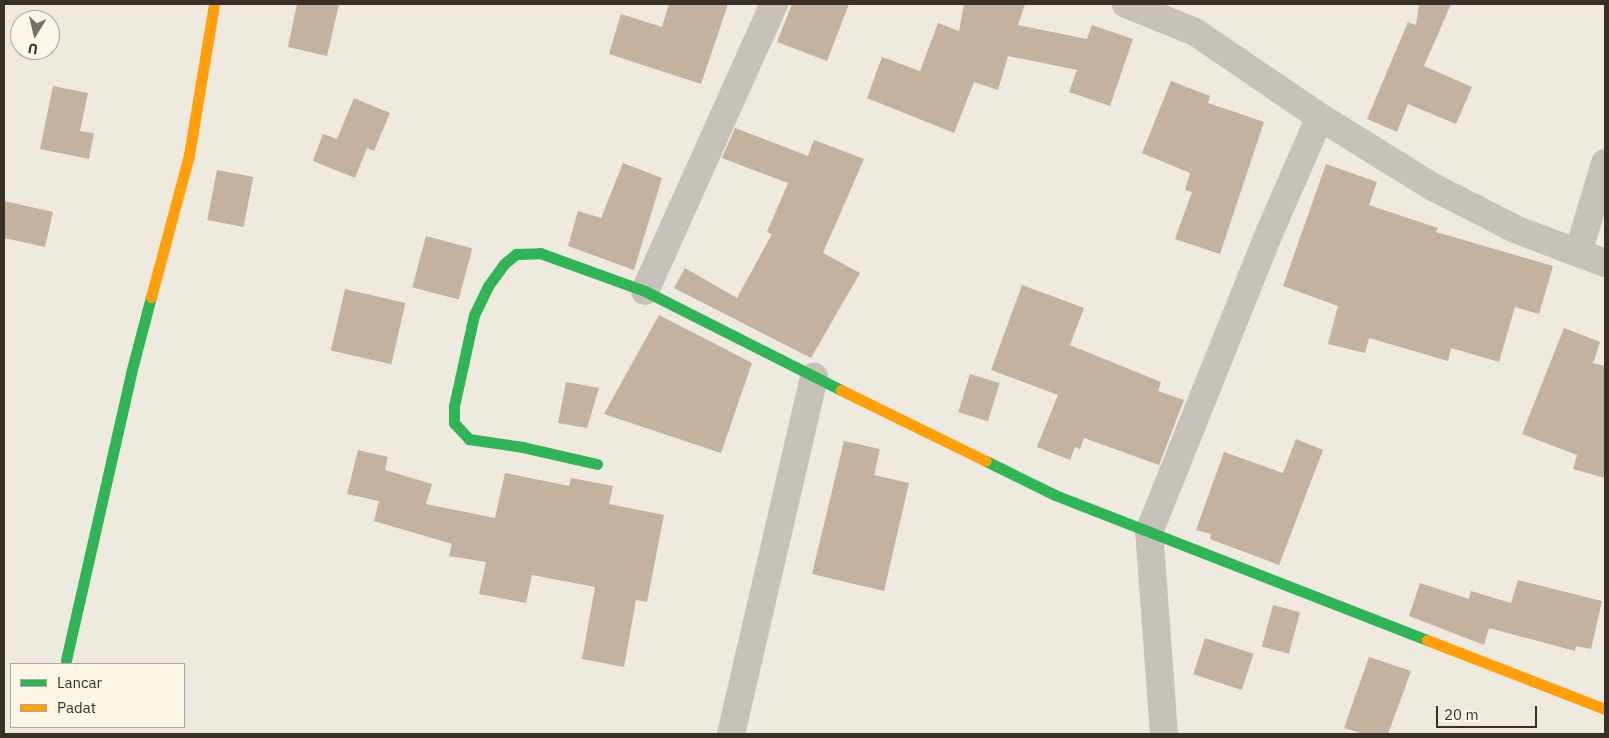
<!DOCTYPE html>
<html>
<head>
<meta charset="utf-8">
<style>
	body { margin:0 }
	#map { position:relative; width:1609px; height:738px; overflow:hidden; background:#eeeae0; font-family:"IBM Plex Sans",sans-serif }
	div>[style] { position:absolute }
	.building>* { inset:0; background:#c3b2a0; transform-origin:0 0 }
	.street>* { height:28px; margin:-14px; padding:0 14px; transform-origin:14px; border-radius:14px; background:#c7c2b9 }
	.fast>* { height:11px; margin:-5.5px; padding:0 5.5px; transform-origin:5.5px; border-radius:5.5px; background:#30b455 }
	.slow>* { height:11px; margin:-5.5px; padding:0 5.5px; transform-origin:5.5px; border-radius:5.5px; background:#ff9f0a }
	span { translate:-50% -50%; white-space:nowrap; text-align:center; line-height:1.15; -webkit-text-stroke:5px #fbf6e6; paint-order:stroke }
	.frame { position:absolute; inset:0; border:5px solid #383027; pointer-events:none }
	.legend { position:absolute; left:10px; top:663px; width:175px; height:65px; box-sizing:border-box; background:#fbf6e6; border:1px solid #ada79a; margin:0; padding:6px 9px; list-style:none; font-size:15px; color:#383027 }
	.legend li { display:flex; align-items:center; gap:10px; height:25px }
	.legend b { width:25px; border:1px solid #ada79a }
	.north { position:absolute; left:10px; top:10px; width:50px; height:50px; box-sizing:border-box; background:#fbf6e6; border:1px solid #ada79a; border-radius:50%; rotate:189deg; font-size:14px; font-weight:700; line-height:20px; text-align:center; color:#383027 }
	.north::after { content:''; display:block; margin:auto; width:18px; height:22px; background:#787168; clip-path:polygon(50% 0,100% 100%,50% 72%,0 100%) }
	.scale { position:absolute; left:1436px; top:706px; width:101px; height:22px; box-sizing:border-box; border:2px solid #383027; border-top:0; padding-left:6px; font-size:15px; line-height:18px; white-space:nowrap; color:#383027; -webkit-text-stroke:4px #fbf6e6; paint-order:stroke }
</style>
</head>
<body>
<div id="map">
	<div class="building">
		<i style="clip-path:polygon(297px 4px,339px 4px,327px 56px,288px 47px)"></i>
		<i style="clip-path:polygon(669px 4px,728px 4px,701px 84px,609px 54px,621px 14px,662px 27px)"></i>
		<i style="clip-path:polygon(792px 4px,849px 4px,827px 61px,777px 42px)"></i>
		<i style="clip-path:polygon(964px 4px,1025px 4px,1018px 25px,1087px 39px,1092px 25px,1133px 39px,1110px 106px,1069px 92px,1077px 70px,1008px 56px,998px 90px,974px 82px,954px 133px,867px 98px,882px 57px,920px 71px,938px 23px,959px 31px)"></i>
		<i style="clip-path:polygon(1419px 4px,1451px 4px,1424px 66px,1472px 87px,1456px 124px,1408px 104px,1397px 132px,1367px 119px,1408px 22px,1416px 25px)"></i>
		<i style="clip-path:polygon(1171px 81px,1210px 96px,1208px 103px,1264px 122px,1220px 254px,1175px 239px,1192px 192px,1185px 190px,1190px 173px,1142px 153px)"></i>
		<i style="clip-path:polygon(53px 86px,88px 93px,80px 131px,94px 133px,89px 159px,40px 149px)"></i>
		<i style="clip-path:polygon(354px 98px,390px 113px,374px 151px,367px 148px,355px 178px,313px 161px,323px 134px,337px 139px)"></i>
		<i style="clip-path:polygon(735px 128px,808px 156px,814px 140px,864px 159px,823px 253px,860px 273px,811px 358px,674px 288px,685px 268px,737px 298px,772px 234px,767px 232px,788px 183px,722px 158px)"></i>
		<i style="clip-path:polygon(623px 163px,662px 178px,634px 270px,568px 246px,578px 211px,601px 218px)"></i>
		<i style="clip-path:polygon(1326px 164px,1377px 182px,1369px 205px,1438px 228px,1436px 232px,1553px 266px,1539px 314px,1515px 307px,1499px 362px,1451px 348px,1448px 361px,1369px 338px,1365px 353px,1328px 344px,1338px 306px,1283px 286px)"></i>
		<i style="left:217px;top:170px;width:37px;height:51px;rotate:11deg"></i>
		<i style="clip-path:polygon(4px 201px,53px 212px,45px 247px,4px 238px)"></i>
		<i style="left:426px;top:236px;width:48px;height:53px;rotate:15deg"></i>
		<i style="clip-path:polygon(1022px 285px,1084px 308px,1070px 345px,1161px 382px,1158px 391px,1184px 400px,1159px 465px,1084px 438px,1080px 449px,1075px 447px,1070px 460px,1037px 447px,1058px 395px,991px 370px)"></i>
		<i style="left:345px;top:289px;width:62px;height:63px;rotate:13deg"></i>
		<i style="clip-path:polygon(659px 315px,752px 363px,721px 453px,604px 414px)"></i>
		<i style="clip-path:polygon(1564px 328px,1600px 342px,1593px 363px,1605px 366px,1605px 478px,1573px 469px,1577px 455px,1522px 434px)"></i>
		<i style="left:970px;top:374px;width:31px;height:40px;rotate:17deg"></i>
		<i style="clip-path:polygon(566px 382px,599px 388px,587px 428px,558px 423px)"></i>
		<i style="clip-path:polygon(1296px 439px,1323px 450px,1279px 565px,1210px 539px,1211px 534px,1196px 530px,1224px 452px,1283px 473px)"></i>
		<i style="clip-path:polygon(844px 441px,880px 449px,874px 475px,909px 483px,884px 591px,812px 574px)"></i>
		<i style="clip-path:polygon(358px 450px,388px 457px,385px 470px,432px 484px,426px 504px,495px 518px,505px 473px,569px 486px,571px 478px,613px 486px,609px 504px,664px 515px,647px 602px,636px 600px,624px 667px,582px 659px,595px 587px,532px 575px,526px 603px,479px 594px,486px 562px,449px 556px,452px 544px,374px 521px,379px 501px,347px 494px)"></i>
		<i style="clip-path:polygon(1518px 580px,1602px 601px,1591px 649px,1576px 646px,1575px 651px,1489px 628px,1484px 645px,1409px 616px,1420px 583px,1469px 599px,1471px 591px,1511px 603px)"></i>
		<i style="left:1273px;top:605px;width:28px;height:43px;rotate:15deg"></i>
		<i style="left:1205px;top:638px;width:51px;height:38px;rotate:18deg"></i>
		<i style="clip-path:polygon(1369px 657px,1411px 671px,1388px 734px,1363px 734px,1344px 728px)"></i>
	</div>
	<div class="street">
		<i style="left:1126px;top:4px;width:74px;rotate:22.1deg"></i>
		<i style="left:1195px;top:32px;width:151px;rotate:34.2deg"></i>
		<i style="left:1320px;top:117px;width:133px;rotate:31.8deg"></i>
		<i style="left:1433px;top:187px;width:94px;rotate:27.1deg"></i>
		<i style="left:1517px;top:230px;width:94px;rotate:20.6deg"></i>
		<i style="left:1578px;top:253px;width:94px;rotate:-73.3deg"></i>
		<i style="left:645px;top:291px;width:315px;rotate:-65.8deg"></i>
		<i style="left:731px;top:734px;width:367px;rotate:-76.9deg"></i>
		<i style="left:1164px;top:734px;width:203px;rotate:-94.2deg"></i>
		<i style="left:1149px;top:532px;width:327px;rotate:-68.1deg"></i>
		<i style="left:1271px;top:229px;width:122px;rotate:-66.4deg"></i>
	</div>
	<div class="fast">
		<i style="left:986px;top:461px;width:77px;rotate:26.2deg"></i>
		<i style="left:1055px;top:495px;width:399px;rotate:21.3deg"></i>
		<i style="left:597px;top:464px;width:76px;rotate:-167.1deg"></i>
		<i style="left:523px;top:447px;width:55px;rotate:-171.6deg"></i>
		<i style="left:469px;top:439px;width:22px;rotate:-133deg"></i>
		<i style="left:454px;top:423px;width:17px;rotate:-90deg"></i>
		<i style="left:454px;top:406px;width:93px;rotate:-77.6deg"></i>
		<i style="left:474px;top:315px;width:32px;rotate:-64deg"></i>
		<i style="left:488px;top:286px;width:27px;rotate:-54deg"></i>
		<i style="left:504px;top:264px;width:16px;rotate:-40deg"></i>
		<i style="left:516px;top:254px;width:24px;rotate:-2deg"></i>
		<i style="left:540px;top:253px;width:112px;rotate:19.9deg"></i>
		<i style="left:645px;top:291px;width:220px;rotate:26.8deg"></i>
		<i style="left:66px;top:660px;width:294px;rotate:-77.2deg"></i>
		<i style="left:131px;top:373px;width:79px;rotate:-75.3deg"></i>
	</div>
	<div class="slow">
		<i style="left:151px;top:297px;width:147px;rotate:-75deg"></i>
		<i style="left:189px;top:155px;width:153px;rotate:-80.6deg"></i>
		<i style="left:841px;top:390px;width:161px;rotate:26.1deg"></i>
		<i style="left:1427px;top:640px;width:191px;rotate:21.2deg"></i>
	</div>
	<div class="frame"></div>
	<ul class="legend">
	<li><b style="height:6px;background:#30b455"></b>Lancar</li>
	<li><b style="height:6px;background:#ff9f0a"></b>Padat</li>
	</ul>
	<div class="north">U</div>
	<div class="scale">20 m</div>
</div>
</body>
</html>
